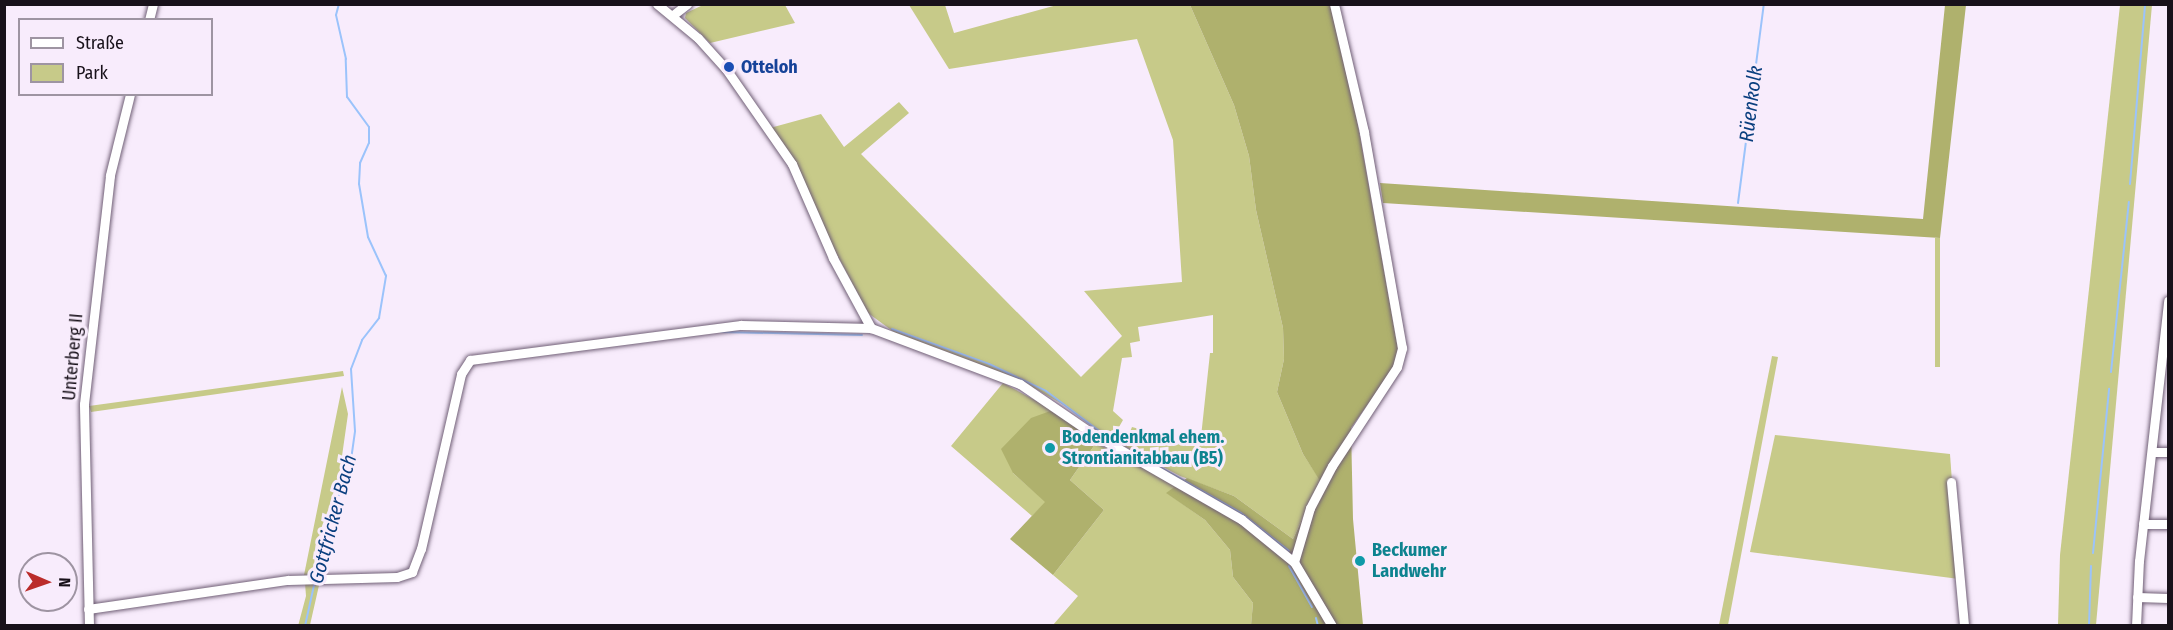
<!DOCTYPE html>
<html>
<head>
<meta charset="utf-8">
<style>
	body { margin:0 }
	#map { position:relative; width:2173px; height:630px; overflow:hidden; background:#f8ecfc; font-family:"Fira Sans Condensed",sans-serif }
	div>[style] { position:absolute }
	.green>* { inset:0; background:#c7ca89; transform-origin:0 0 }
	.forest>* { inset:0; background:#afb16d }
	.stream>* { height:2px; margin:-1px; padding:0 1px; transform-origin:1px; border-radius:1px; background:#9bc3fb }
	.roads { filter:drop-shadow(0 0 2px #705f76) drop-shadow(0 0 2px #705f76) }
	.street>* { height:9px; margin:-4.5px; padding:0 4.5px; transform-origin:4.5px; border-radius:4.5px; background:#fff }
	.dots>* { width:16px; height:16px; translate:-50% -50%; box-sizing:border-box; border:3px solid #f8ecfc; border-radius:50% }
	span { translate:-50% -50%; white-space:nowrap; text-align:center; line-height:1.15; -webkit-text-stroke:6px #f8ecfc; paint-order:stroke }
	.transit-label { font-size:18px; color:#164399; font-weight:700 }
	.left { translate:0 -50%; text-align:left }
	.street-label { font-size:18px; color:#18111a }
	.culture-label { font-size:18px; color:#0d838f; font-weight:700 }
	.water-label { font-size:20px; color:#0a3f7f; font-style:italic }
	.frame { position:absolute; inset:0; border:6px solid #18111a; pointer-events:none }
	.legend { position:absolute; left:18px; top:18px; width:195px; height:78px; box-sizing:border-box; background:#f8ecfc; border:2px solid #9e94a2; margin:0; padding:8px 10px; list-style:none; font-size:18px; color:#18111a }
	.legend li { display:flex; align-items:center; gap:12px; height:30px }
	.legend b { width:30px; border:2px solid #9e94a2 }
	.north { position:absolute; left:18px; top:552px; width:60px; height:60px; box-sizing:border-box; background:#f8ecfc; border:2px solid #9e94a2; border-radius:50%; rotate:92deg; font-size:16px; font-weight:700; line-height:24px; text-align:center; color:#18111a }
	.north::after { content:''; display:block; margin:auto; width:21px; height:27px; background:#bb2c2b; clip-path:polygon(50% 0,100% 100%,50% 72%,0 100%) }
</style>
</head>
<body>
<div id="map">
	<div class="green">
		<i style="clip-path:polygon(785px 5px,795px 23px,710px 43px,685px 18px,686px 13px,703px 5px)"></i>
		<i style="clip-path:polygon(909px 5px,945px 5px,954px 33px,1057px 5px,1190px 5px,1234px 105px,1249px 156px,1256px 210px,1283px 328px,1284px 359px,1277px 392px,1303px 454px,1320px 480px,1293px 539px,1234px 496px,1180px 476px,1124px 446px,1132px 427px,1200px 446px,1210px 353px,1213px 353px,1213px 315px,1138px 327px,1140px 341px,1130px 343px,1132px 357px,1122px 358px,1113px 411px,1123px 420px,1111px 441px,1069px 408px,1022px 381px,898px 335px,868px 313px,770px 128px,821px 114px,844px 147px,899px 102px,909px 113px,861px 154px,1081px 377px,1122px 336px,1084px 291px,1182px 282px,1173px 140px,1137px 39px,949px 69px)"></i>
		<i style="clip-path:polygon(2120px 5px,2152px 5px,2096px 625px,2058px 625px,2060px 555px)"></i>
		<i style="left:1935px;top:238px;width:5px;height:129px"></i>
		<i style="clip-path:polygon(1772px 356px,1778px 357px,1728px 625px,1719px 625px)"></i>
		<i style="clip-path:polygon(343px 371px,344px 376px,91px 412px,89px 406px)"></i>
		<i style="clip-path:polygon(1003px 383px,1053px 410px,1013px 473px,1046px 502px,1032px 516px,951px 446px)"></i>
		<i style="clip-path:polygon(342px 387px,348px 414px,338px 484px,322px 526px,313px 574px,304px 575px)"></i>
		<i style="clip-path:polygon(1775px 435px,1950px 454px,1959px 579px,1750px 552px)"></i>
		<i style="clip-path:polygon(1096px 443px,1179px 485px,1167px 493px,1205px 520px,1230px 550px,1233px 577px,1253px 603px,1251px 626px,1053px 625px,1078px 596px,1053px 575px,1104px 510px,1070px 480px)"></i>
		<i style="clip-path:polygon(320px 581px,310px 625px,298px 626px,306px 596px,305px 583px)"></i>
	</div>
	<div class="forest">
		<i style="clip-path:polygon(1190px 5px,1331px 5px,1345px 53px,1398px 348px,1394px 367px,1351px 428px,1353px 519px,1363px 625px,1251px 625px,1253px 603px,1233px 577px,1230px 550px,1205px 520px,1166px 493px,1187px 478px,1234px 496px,1293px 539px,1320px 481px,1303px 454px,1277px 392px,1284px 359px,1283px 328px,1256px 210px,1249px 156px,1234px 105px)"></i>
		<i style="clip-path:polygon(1945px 5px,1966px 5px,1940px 238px,1383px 203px,1380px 183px,1923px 219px)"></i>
		<i style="clip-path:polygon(1053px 410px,1096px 443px,1070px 480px,1104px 510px,1053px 575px,1010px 539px,1045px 502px,1013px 473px,1001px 449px,1031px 418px)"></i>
	</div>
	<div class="stream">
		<i style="left:2130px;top:184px;width:181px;rotate:-85.2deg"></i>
		<i style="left:1738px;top:203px;width:201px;rotate:-82.6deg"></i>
		<i style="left:892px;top:329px;width:103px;rotate:19.8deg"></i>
		<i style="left:989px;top:364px;width:63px;rotate:25.3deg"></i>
		<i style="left:1046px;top:391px;width:80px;rotate:36.9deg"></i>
		<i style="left:721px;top:332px;width:141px;rotate:1.2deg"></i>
		<i style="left:2111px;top:372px;width:171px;rotate:-84deg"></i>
		<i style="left:1146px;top:459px;width:109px;rotate:29.6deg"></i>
		<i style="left:1241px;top:513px;width:61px;rotate:38.4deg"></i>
		<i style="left:2093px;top:553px;width:165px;rotate:-84.4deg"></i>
		<i style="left:1289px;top:566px;width:47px;rotate:60.7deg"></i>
		<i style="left:316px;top:576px;width:52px;rotate:-77.8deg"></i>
		<i style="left:327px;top:525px;width:62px;rotate:-68.4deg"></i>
		<i style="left:350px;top:467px;width:36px;rotate:-82deg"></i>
		<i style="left:355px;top:431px;width:62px;rotate:-93.7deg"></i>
		<i style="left:351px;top:369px;width:31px;rotate:-69deg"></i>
		<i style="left:362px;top:340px;width:28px;rotate:-52deg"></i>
		<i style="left:379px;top:318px;width:43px;rotate:-80.5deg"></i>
		<i style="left:386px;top:276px;width:43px;rotate:-114.8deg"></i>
		<i style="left:368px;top:237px;width:54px;rotate:-99.6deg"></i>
		<i style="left:359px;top:184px;width:21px;rotate:-87deg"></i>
		<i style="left:360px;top:163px;width:22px;rotate:-66deg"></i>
		<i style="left:369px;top:143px;width:16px;rotate:-90deg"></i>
		<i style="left:369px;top:127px;width:37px;rotate:-126deg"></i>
		<i style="left:347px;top:97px;width:38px;rotate:-92deg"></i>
		<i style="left:346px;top:59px;width:45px;rotate:-102.8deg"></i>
		<i style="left:336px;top:15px;width:11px;rotate:-75deg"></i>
		<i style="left:1316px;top:618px;width:8px;rotate:76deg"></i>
		<i style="left:305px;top:626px;width:46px;rotate:-77.5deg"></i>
		<i style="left:2089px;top:626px;width:60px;rotate:-88.1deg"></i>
	</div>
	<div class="roads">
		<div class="street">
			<i style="left:657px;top:4px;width:53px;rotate:39.7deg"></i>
			<i style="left:698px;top:38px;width:42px;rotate:47.9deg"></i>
			<i style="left:726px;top:69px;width:116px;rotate:55.2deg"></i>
			<i style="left:792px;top:164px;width:103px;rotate:66.4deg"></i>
			<i style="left:833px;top:258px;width:80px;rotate:61.5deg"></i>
			<i style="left:673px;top:15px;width:18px;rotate:-38deg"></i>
			<i style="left:149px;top:20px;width:16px;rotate:-76deg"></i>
			<i style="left:2154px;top:452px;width:14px"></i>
			<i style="left:1951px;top:482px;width:145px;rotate:84.8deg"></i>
			<i style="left:2143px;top:524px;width:25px"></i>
			<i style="left:1294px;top:562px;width:56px;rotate:-73.5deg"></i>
			<i style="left:1310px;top:508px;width:47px;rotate:-62.4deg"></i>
			<i style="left:1332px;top:466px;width:118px;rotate:-56.7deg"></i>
			<i style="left:1397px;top:367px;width:20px;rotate:-75deg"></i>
			<i style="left:1402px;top:348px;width:219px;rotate:-100deg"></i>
			<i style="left:1364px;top:132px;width:131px;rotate:-103.2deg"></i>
			<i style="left:2137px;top:597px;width:31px;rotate:2deg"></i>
			<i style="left:88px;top:609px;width:202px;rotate:-8.3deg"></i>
			<i style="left:288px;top:580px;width:109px;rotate:-1.6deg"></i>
			<i style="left:397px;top:577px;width:16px;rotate:-18deg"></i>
			<i style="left:412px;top:572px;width:25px;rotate:-69deg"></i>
			<i style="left:421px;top:549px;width:180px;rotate:-77.1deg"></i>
			<i style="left:461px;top:374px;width:17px;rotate:-57deg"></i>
			<i style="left:470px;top:360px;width:273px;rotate:-7.4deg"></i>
			<i style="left:741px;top:325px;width:130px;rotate:1.3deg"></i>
			<i style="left:871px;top:328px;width:159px;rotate:20.6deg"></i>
			<i style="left:1020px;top:384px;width:88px;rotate:34.4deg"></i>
			<i style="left:1093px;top:434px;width:171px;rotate:29.9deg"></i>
			<i style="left:1241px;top:519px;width:68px;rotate:39.1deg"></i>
			<i style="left:1294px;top:562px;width:74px;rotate:59.3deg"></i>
			<i style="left:89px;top:626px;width:222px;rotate:-91.3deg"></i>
			<i style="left:84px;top:404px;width:230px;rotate:-83.5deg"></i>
			<i style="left:110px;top:175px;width:83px;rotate:-76.1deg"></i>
			<i style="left:2136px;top:626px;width:65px;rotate:-87.4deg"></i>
			<i style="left:2139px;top:561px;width:262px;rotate:-83.6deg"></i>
		</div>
	</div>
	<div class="dots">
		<i style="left:729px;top:67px;background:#1a4fb4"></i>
		<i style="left:1050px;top:448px;background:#0f9aa8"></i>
		<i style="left:1360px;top:561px;background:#0f9aa8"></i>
	</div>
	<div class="transit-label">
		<span class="left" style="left:741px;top:67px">Otteloh</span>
	</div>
	<div class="street-label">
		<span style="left:73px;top:357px;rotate:-85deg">Unterberg II</span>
	</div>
	<div class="culture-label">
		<span class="left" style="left:1062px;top:448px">Bodendenkmal ehem.<br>Strontianitabbau (B5)</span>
		<span class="left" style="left:1372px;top:561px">Beckumer<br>Landwehr</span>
	</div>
	<div class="water-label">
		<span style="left:1751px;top:104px;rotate:-83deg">Rüenkolk</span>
		<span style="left:333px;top:519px;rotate:-75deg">Gottfricker Bach</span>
	</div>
	<div class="frame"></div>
	<ul class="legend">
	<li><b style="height:8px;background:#fff"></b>Straße</li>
	<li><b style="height:16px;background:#c7ca89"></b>Park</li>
	</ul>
	<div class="north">N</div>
</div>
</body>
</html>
